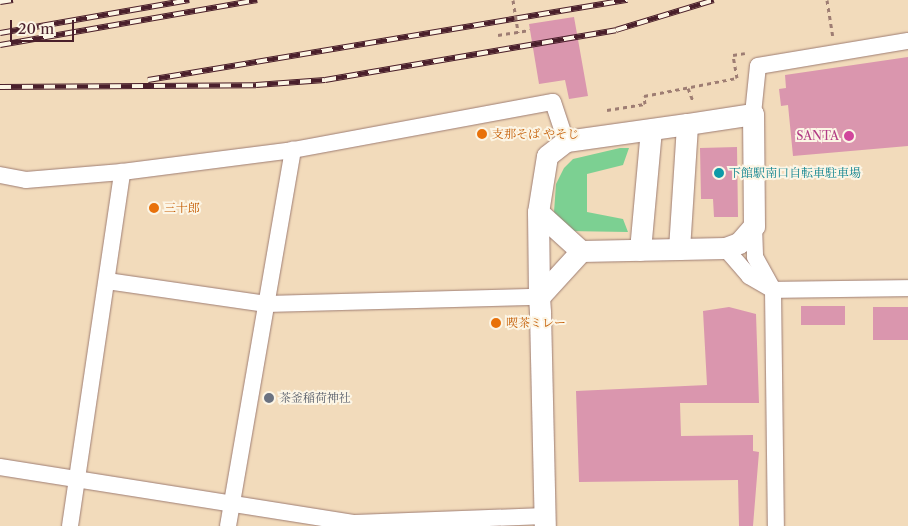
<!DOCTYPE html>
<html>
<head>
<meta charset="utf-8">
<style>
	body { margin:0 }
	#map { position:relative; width:908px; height:526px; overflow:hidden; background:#f2dbbb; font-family:"Libre Caslon Text","Noto Serif JP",serif }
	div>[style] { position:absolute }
	.green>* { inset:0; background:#7cd092 }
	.building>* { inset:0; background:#da96ae; transform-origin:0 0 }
	.path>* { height:3px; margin-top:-1.5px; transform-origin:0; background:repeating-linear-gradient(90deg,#9e7d73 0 4px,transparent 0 8px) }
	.roads { filter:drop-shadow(0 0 1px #9e7d73) drop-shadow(0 0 1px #9e7d73) }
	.minor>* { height:16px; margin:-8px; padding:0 8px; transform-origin:8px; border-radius:8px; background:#fff }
	.tertiary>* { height:21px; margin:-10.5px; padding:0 10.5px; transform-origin:10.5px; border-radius:10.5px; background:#fff }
	.rail>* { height:5.5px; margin-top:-2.75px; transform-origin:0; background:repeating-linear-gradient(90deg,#fcf5e5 0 11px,#4a1f2b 0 22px); box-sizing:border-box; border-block:1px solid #4a1f2b }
	.path-bridge>* { height:3px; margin-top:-1.5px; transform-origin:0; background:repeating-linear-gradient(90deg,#9e7d73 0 4px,transparent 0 8px) }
	.dots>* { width:14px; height:14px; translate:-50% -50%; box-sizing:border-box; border:2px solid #fcf5e5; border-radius:50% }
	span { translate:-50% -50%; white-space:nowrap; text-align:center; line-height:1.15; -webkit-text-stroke:4px #fcf5e5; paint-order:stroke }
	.food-label { font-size:12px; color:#c56008 }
	.left { translate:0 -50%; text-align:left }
	.hotel-label { font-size:12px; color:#b23c85 }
	.right { translate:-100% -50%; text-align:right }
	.culture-label { font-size:12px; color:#0d838f }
	.worship-label { font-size:12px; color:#5b616d }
	.scale { position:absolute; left:10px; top:20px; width:64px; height:22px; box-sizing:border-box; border:2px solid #4a1f2b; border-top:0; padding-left:6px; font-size:15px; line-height:18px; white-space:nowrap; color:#4a1f2b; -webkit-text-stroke:4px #fcf5e5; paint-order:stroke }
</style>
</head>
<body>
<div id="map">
	<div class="green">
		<i style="clip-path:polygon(620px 148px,629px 148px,623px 165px,587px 174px,587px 212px,623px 219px,628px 232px,567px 231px,554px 212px,556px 184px,564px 168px,573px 159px)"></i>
	</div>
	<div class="building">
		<i style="clip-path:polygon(574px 17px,588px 96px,569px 99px,565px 80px,539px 84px,529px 24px)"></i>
		<i style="clip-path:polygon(908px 57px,908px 146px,793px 156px,788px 105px,781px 106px,779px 89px,786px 88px,785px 75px)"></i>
		<i style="clip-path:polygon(737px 147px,738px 217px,714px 217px,713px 199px,701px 199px,700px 148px)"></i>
		<i style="left:801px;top:306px;width:44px;height:19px"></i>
		<i style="clip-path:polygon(729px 307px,756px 314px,759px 403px,680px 403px,681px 436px,753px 435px,753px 451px,759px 452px,753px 526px,739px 526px,738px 480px,579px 482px,576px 391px,707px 385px,703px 311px)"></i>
		<i style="left:873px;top:307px;width:35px;height:33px"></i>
	</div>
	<div class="path">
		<i style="left:827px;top:0;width:36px;rotate:81deg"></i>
		<i style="left:498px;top:35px;width:32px;rotate:-9deg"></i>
		<i style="left:688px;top:88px;width:14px;rotate:69deg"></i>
		<i style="left:607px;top:110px;width:38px;rotate:-9deg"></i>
		<i style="left:645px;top:104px;width:8px;rotate:-97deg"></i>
		<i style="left:644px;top:96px;width:95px;rotate:-11deg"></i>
		<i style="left:737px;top:78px;width:23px;rotate:-100deg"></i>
		<i style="left:733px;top:55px;width:12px;rotate:-9deg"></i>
	</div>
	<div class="roads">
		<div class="minor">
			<i style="left:753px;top:114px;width:48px;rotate:-84.1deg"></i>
			<i style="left:758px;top:66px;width:152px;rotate:-9.5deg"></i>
			<i style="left:0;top:175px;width:26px;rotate:11deg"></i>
			<i style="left:26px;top:180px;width:96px;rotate:-4.8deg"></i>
			<i style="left:122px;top:172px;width:172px;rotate:-7.3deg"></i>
			<i style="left:293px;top:150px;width:264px;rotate:-10.5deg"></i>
			<i style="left:553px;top:102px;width:41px;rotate:71.6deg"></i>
			<i style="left:754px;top:226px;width:31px;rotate:88deg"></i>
			<i style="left:755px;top:257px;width:38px;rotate:61deg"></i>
			<i style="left:773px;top:290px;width:236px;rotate:89.3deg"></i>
			<i style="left:725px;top:248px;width:37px;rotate:49deg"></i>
			<i style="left:749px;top:276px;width:28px;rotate:30deg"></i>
			<i style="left:773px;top:290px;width:135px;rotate:-0.8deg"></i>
			<i style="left:107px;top:281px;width:161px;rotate:8.2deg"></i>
			<i style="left:266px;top:304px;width:273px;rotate:-1.5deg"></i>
			<i style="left:0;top:467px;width:359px;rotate:9deg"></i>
			<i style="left:355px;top:523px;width:190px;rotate:-2.1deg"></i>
			<i style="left:70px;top:526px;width:358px;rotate:-81.6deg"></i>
			<i style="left:228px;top:526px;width:382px;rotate:-80.2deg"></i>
		</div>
		<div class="tertiary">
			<i style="left:538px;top:212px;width:58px;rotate:42.2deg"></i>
			<i style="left:679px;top:249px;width:46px;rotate:-1.2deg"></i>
			<i style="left:725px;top:248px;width:15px;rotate:-20deg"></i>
			<i style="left:739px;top:243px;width:23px;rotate:-49deg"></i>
			<i style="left:754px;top:226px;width:112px;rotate:-90.5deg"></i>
			<i style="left:753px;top:114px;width:67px;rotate:171.4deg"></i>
			<i style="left:640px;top:250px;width:121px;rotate:-84.8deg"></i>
			<i style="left:539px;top:297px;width:62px;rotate:-47.6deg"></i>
			<i style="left:581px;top:251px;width:98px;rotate:-1.2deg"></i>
			<i style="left:679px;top:249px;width:125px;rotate:-86.3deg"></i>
			<i style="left:687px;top:124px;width:122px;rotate:172deg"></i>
			<i style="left:566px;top:141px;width:24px;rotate:142deg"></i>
			<i style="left:547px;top:156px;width:57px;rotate:99.1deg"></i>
			<i style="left:538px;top:212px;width:85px;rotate:89.3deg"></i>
			<i style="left:539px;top:297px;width:16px;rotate:86deg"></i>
			<i style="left:540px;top:313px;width:213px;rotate:88.7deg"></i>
		</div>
	</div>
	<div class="rail">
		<i style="left:0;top:2px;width:13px;rotate:-9deg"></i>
		<i style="left:0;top:33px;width:192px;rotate:-9.9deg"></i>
		<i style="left:0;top:45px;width:261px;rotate:-9.9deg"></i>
		<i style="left:148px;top:80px;width:486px;rotate:-9.5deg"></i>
		<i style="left:0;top:87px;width:256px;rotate:-0.4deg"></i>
		<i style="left:256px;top:85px;width:69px;rotate:-4.1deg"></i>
		<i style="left:325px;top:80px;width:295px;rotate:-9.7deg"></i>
		<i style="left:616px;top:30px;width:102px;rotate:-17deg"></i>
	</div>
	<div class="path-bridge">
		<i style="left:513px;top:0;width:33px;rotate:81deg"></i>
	</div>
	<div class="dots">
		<i style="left:482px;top:134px;background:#e8710a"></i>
		<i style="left:849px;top:136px;background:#d1479c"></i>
		<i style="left:719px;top:173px;background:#0f9aa8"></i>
		<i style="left:154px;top:208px;background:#e8710a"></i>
		<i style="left:496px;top:323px;background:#e8710a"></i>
		<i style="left:269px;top:398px;background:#6b7280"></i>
	</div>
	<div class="food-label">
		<span class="left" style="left:492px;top:134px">支那そば やそじ</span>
		<span class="left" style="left:164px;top:208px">三十郎</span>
		<span class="left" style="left:506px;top:323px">喫茶ミレー</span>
	</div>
	<div class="hotel-label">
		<span class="right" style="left:839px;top:136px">SANTA</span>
	</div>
	<div class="culture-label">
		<span class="left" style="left:729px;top:173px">下館駅南口自転車駐車場</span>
	</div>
	<div class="worship-label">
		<span class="left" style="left:279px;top:398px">茶釜稲荷神社</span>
	</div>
	<div class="scale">20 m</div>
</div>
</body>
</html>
